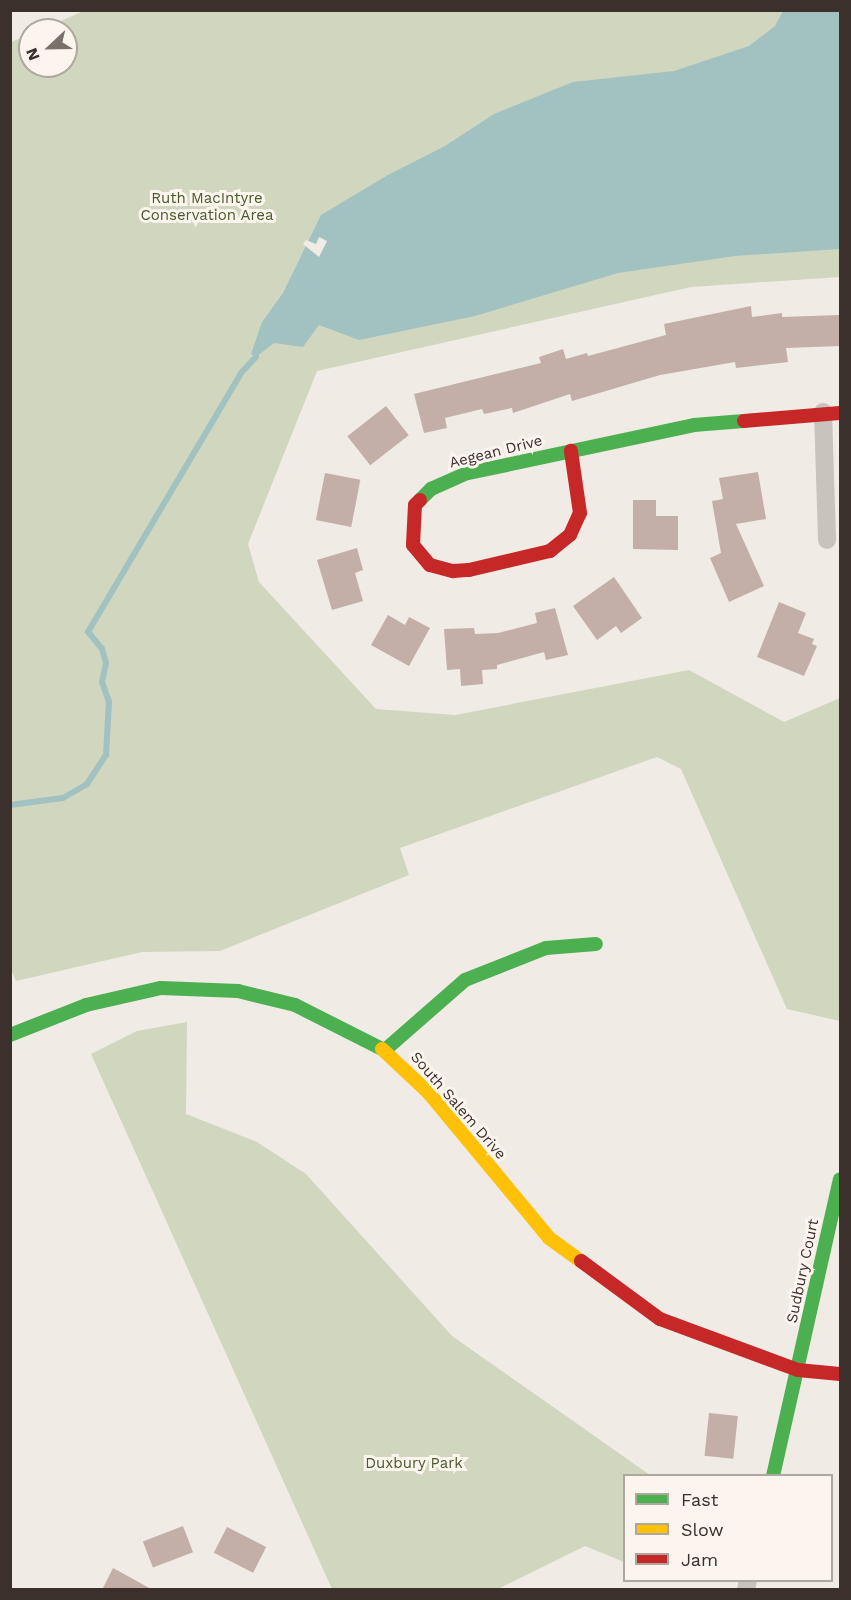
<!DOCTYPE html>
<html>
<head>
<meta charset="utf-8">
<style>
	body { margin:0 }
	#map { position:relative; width:851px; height:1600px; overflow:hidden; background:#f0ebe5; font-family:"Work Sans",sans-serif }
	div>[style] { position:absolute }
	.green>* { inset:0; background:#d1d6bf }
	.water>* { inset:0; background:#a1c2c1 }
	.pier>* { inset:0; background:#f0ebe5 }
	.stream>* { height:6px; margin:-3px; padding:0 3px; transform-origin:3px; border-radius:3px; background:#a1c2c1 }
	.building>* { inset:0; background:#c3afa7; transform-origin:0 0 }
	.street>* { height:18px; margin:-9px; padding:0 9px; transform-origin:9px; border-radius:9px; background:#c9c3be }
	.fast>* { height:14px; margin:-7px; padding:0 7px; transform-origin:7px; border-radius:7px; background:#4caf50 }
	.slow>* { height:14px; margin:-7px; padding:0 7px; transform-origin:7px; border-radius:7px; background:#ffc107 }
	.jam>* { height:14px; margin:-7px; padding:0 7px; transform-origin:7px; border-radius:7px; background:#c62828 }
	span { translate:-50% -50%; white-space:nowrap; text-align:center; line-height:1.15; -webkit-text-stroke:6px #fbf5ee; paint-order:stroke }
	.park-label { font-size:15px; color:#4a5a2e }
	.street-label { font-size:15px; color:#3b302b }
	.frame { position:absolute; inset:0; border:12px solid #3b302b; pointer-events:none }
	.legend { position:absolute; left:623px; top:1474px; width:210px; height:108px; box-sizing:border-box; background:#fbf5ee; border:2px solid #aea6a0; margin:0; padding:8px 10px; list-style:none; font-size:18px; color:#3b302b }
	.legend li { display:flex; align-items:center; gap:12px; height:30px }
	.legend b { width:30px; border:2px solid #aea6a0 }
	.north { position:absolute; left:18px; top:18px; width:60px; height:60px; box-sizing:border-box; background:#fbf5ee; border:2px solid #aea6a0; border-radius:50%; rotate:248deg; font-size:16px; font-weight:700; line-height:24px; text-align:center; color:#3b302b }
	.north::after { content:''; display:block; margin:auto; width:21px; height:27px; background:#7a716c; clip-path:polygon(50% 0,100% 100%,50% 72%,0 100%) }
</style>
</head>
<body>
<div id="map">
	<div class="green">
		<i style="clip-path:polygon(86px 10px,840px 11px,840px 277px,691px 287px,317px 371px,248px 544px,259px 582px,376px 709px,455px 715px,689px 670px,784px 722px,840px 698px,840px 1021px,787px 1009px,681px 769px,657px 757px,400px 848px,409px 875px,220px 951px,142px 952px,16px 981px,11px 969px,11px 42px,30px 34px,30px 66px,66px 66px,66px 30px,40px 30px)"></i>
		<i style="clip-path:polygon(187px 1022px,186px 1114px,257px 1142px,306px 1174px,452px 1336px,650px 1475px,624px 1476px,624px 1562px,585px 1546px,498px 1589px,332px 1589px,91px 1054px,137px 1031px)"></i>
	</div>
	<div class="water">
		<i style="clip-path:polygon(783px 11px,840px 11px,840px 249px,735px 256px,618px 273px,475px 316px,359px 340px,319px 325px,303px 347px,274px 343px,256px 357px,251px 354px,262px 322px,283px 293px,321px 215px,388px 175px,445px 146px,494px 114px,573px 82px,674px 71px,749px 46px,775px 26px)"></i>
	</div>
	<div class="pier">
		<i style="clip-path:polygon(319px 237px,327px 241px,319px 257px,303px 244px,306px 240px,316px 244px)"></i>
	</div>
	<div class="stream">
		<i style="left:10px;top:805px;width:53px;rotate:-7.5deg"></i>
		<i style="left:63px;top:798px;width:28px;rotate:-30deg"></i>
		<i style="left:87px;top:784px;width:35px;rotate:-57deg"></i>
		<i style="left:106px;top:755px;width:53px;rotate:-86.8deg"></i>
		<i style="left:109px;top:702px;width:21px;rotate:-109deg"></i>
		<i style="left:102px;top:682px;width:19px;rotate:-78deg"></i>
		<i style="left:106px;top:663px;width:15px;rotate:-106deg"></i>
		<i style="left:102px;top:649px;width:22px;rotate:-129deg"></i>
		<i style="left:88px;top:632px;width:301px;rotate:-59.4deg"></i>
		<i style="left:241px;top:373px;width:22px;rotate:-47deg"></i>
	</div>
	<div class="building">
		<i style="clip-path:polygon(751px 306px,752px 317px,782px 313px,782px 317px,840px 315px,840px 346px,786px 348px,788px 362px,736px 368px,735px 362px,660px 375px,572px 401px,570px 394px,513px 413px,512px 408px,484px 414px,482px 409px,445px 418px,447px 428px,424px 433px,414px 394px,541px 363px,539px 357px,563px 349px,566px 359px,587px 353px,588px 356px,666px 335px,664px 324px)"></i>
		<i style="left:386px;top:406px;width:37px;height:49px;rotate:52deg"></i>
		<i style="clip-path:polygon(758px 472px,766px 519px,736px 524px,764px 586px,729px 602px,710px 558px,721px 553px,712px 501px,723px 499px,719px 478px)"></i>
		<i style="left:325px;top:473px;width:36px;height:48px;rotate:11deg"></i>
		<i style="clip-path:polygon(633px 500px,656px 500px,656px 516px,678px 516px,678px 550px,633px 549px)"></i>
		<i style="clip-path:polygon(357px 548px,363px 570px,355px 573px,363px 601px,332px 610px,317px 560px)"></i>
		<i style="clip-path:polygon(614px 577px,642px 618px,621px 633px,616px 626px,597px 640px,573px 606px)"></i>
		<i style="clip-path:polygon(779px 602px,806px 613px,798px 633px,814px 639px,812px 644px,817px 646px,804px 676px,757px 657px)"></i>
		<i style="clip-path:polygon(555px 608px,568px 655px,546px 660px,544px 652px,497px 665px,497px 669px,482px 670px,483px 684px,461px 686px,460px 669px,447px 670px,444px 629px,474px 628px,475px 634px,498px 633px,537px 623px,535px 613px)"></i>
		<i style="clip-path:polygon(388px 615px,405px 625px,409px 617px,430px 628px,409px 666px,371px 645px)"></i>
		<i style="left:709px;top:1413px;width:29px;height:43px;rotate:6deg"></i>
		<i style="left:183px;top:1526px;width:28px;height:43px;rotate:69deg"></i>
		<i style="left:227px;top:1527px;width:44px;height:29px;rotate:27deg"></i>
		<i style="clip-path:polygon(113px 1568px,153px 1590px,102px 1590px)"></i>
	</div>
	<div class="street">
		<i style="left:823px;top:412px;width:128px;rotate:88.2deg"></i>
		<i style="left:746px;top:1590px;width:10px;rotate:-79deg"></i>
	</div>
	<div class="fast">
		<i style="left:420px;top:500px;width:16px;rotate:-45deg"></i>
		<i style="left:431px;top:489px;width:36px;rotate:-24deg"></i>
		<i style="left:464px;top:474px;width:235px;rotate:-12deg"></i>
		<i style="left:694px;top:425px;width:50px;rotate:-4.6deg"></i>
		<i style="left:10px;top:1035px;width:82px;rotate:-21.5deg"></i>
		<i style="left:86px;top:1005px;width:77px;rotate:-12.8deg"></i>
		<i style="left:161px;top:988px;width:77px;rotate:2.2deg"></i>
		<i style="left:238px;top:991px;width:59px;rotate:13.8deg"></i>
		<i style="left:295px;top:1005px;width:97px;rotate:26.8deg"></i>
		<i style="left:385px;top:1050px;width:106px;rotate:-41.2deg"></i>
		<i style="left:465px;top:980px;width:87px;rotate:-21.6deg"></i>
		<i style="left:546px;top:948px;width:50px;rotate:-4.6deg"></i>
		<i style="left:773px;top:1476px;width:304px;rotate:-77.3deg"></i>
	</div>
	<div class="slow">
		<i style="left:382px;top:1049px;width:63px;rotate:43.1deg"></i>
		<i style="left:428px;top:1092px;width:190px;rotate:50.3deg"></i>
		<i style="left:549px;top:1238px;width:39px;rotate:36deg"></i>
	</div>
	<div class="jam">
		<i style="left:744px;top:421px;width:96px;rotate:-4.8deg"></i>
		<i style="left:420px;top:500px;width:7px;rotate:135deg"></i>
		<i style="left:415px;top:505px;width:40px;rotate:92.9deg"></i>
		<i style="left:413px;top:545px;width:26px;rotate:50deg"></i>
		<i style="left:430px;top:565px;width:24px;rotate:15deg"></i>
		<i style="left:453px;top:571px;width:16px;rotate:-4deg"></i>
		<i style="left:469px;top:570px;width:83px;rotate:-13.2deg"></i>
		<i style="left:550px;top:551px;width:26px;rotate:-39deg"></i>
		<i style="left:570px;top:535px;width:24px;rotate:-66deg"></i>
		<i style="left:580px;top:513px;width:63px;rotate:-98.3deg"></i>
		<i style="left:581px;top:1261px;width:98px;rotate:36.3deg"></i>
		<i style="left:660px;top:1319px;width:147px;rotate:20.3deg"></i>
		<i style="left:798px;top:1370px;width:42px;rotate:5.4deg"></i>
	</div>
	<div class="park-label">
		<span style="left:207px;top:207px">Ruth MacIntyre<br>Conservation Area</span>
		<span style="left:414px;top:1464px">Duxbury Park</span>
	</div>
	<div class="street-label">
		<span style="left:496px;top:452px;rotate:-14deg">Aegean Drive</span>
		<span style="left:458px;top:1106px;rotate:49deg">South Salem Drive</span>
		<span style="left:803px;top:1271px;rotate:-78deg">Sudbury Court</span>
	</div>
	<div class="frame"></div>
	<ul class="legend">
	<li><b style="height:8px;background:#4caf50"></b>Fast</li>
	<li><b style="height:8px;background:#ffc107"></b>Slow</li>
	<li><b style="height:8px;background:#c62828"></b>Jam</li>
	</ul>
	<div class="north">N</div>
</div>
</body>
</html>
